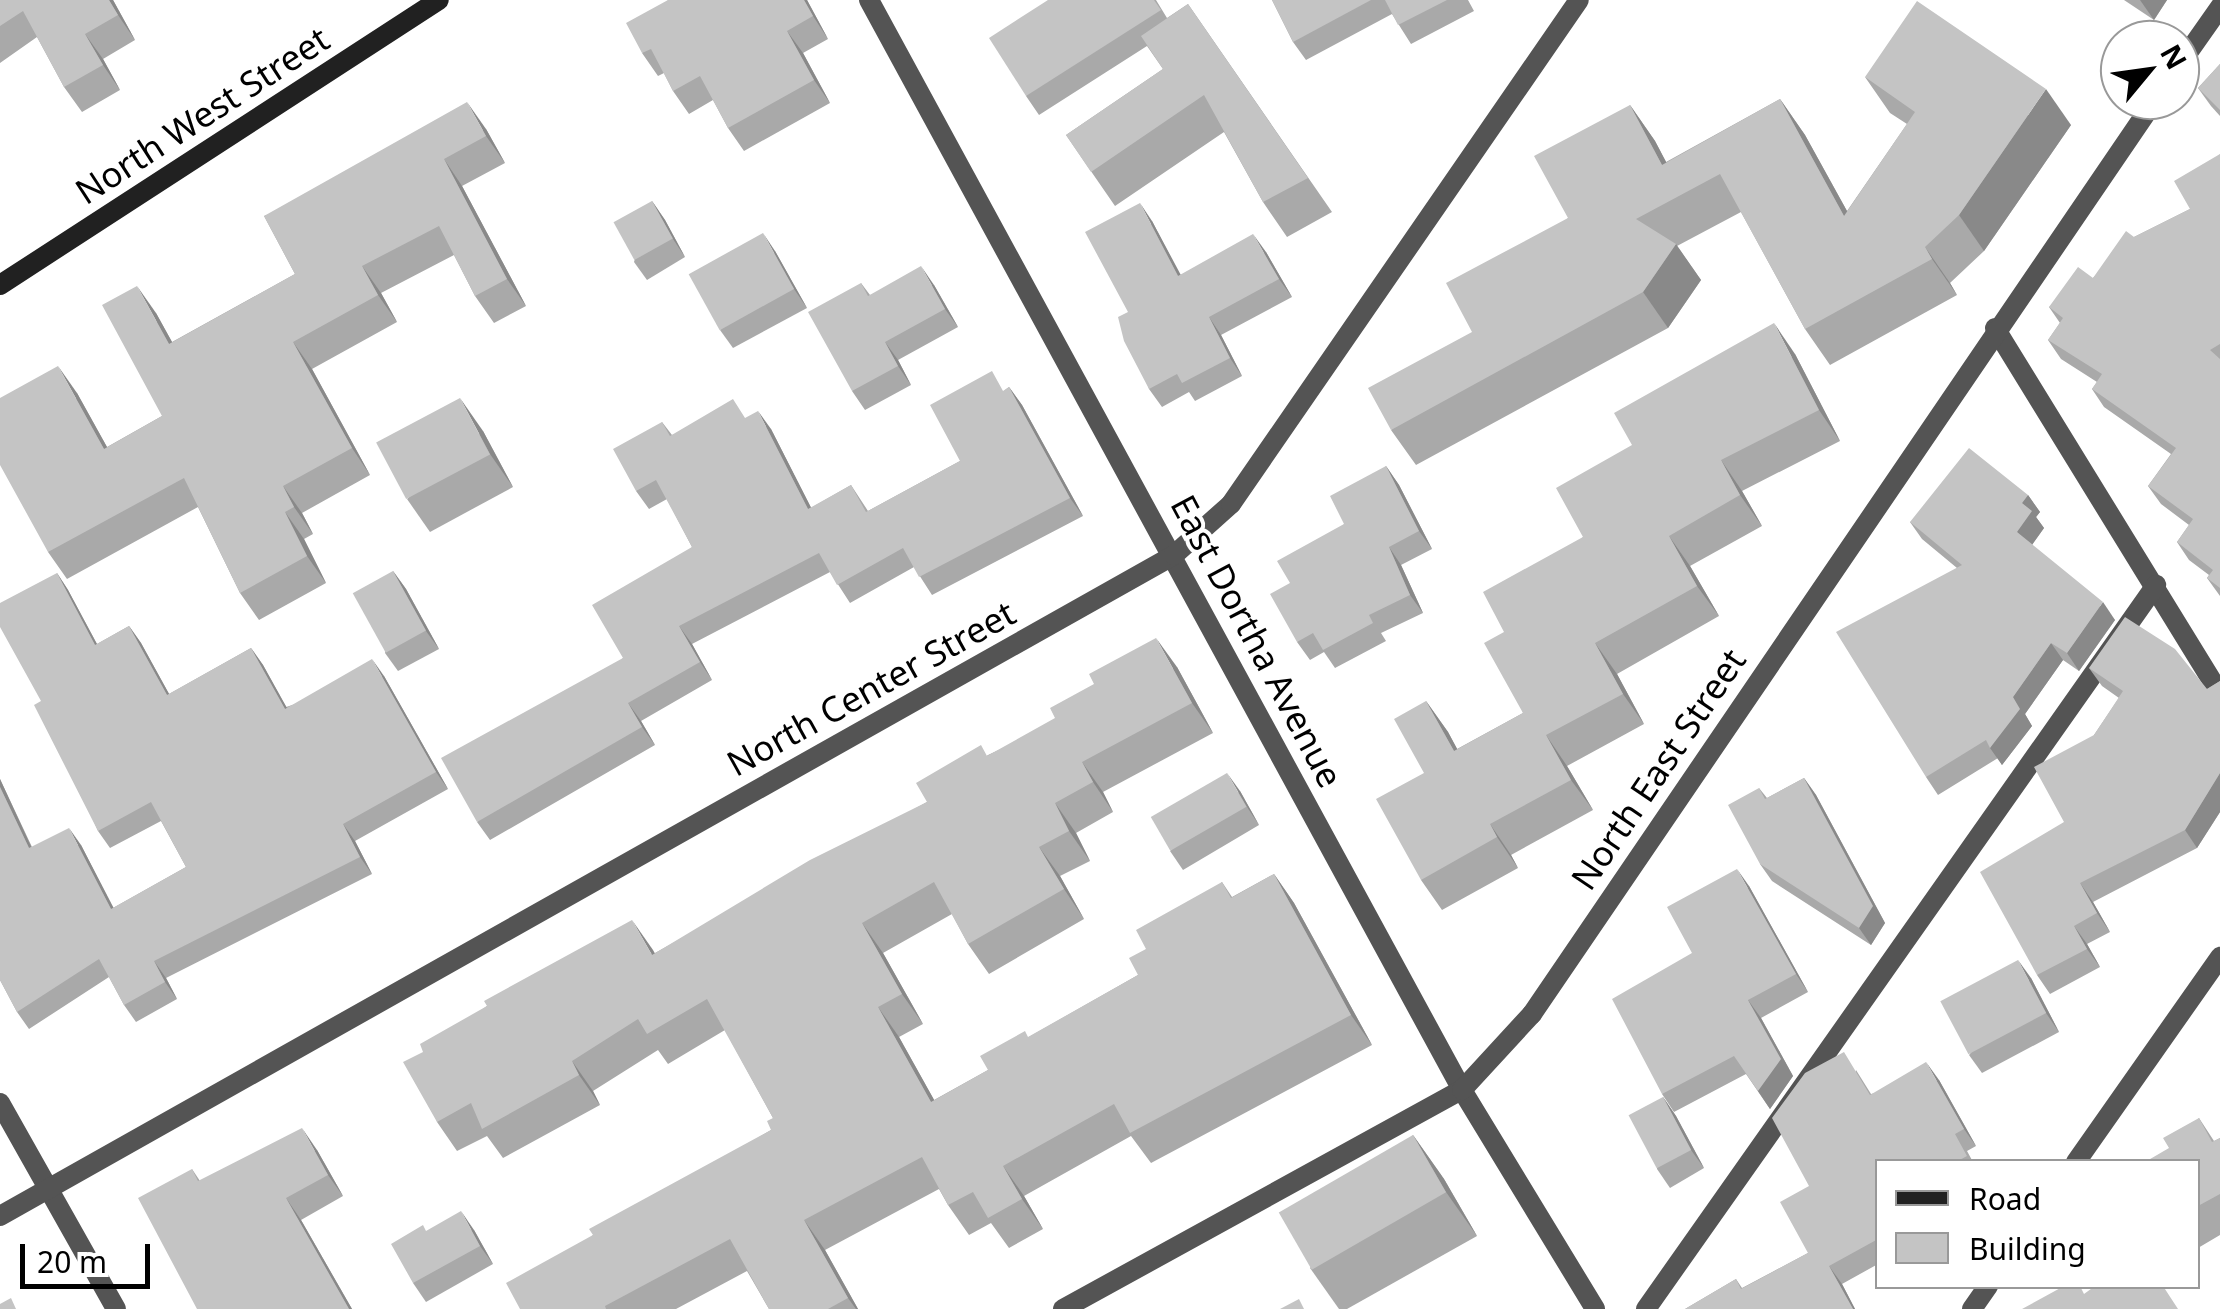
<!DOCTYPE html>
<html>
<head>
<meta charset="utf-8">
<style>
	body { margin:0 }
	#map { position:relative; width:2220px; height:1309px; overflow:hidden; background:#fff; font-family:"Noto Sans",sans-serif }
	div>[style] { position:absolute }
	.lane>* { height:20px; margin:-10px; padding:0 10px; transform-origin:10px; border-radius:10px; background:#545454 }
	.street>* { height:20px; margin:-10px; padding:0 10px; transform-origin:10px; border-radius:10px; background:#545454 }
	.secondary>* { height:20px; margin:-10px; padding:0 10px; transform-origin:10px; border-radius:10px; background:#212121 }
	.wall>* { inset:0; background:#a9a9a9 }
	.shaded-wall>* { inset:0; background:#898989 }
	.building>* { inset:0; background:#c4c4c4; transform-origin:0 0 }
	span { translate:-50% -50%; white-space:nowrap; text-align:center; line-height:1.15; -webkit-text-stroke:8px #fff; paint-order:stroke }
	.street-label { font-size:35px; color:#000 }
	.legend { position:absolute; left:1875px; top:1159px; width:325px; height:130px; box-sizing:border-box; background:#fff; border:2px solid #999; margin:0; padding:12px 18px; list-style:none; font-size:30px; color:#000 }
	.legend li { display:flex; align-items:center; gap:20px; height:50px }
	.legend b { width:50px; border:2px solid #999 }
	.north { position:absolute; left:2100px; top:20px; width:100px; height:100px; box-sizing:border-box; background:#fff; border:2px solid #999; border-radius:50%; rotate:61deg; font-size:28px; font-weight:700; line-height:40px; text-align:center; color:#000 }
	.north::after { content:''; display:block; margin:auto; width:35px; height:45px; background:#000; clip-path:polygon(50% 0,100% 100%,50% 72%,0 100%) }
	.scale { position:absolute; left:20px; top:1244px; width:130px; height:45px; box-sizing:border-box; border:5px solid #000; border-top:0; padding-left:12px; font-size:30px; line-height:35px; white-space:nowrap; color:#000; -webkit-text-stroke:8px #fff; paint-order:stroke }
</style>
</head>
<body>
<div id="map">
	<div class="lane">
		<i style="left:1995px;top:328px;width:430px;rotate:58.4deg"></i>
		<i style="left:1646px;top:1309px;width:886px;rotate:-54.84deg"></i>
	</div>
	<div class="street">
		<i style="left:869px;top:0;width:1241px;rotate:61.45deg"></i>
		<i style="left:1462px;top:1090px;width:256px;rotate:58.7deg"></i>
		<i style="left:2180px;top:64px;width:70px;rotate:-54.9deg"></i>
		<i style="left:0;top:1103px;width:236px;rotate:60.6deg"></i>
		<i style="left:2076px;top:1162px;width:251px;rotate:-54.9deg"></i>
		<i style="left:0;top:1216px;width:1347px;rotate:-29.38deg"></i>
		<i style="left:1174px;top:555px;width:76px;rotate:-41.8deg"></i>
		<i style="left:1231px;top:504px;width:612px;rotate:-55.38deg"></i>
		<i style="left:1063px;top:1309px;width:455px;rotate:-28.8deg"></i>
		<i style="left:1462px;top:1090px;width:103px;rotate:-47.4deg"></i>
		<i style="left:1532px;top:1014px;width:1106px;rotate:-55.72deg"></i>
		<i style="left:1972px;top:1309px;width:28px;rotate:-55deg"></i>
	</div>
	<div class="secondary">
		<i style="left:0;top:285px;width:523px;rotate:-32.99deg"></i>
	</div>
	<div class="wall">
		<i style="clip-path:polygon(0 0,113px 0,135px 40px,103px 59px,120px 90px,82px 112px,64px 87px,37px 37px,0 63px)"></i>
		<i style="clip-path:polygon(668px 0,807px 0,828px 39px,803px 53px,830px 103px,744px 151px,728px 128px,713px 100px,689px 114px,673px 91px,664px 73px,658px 76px,642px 53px)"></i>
		<i style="clip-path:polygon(1048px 0,1156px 0,1167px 18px,1188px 4px,1332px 212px,1287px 237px,1263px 202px,1224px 132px,1115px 206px,1066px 135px,1163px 69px,1147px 46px,1039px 115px,1026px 96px)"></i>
		<i style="clip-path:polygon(1272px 0,1468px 0,1474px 11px,1411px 44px,1392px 14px,1306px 60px,1293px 42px)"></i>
		<i style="clip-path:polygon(2124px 0,2167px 0,2154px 20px)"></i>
		<i style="clip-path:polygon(2220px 64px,2220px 116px,2211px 106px,2198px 88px)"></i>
		<i style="clip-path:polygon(1865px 77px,2071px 125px,1984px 251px,1950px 283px,1957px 295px,1830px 365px,1805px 329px,1741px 212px,1677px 246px,1701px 280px,1668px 328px,1416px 465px,1391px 430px,1568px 218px,1630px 105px,1655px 141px,1666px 162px,1780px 99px,1805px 135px,1847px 211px,1907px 124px,1890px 113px)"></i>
		<i style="clip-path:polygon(486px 129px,505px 163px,462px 186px,526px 306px,494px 323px,475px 296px,454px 255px,381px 293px,397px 322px,312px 369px,370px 475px,302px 513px,313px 534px,304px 539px,326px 583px,259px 620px,240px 593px,198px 507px,67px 579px,48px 552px,77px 393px,107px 447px,162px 416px,156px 313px,172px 342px,295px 274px,264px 216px)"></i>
		<i style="clip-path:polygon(2220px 154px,2220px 596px,2207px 578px,2209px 575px,2189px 560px,2177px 542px,2189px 525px,2161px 504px,2148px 486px,2171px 454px,2104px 407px,2092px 389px,2097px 382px,2061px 359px,2048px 340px,2060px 323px,2049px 307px,2093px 278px,2134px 237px,2190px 209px)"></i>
		<i style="clip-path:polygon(652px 201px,665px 220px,685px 257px,647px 280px,634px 262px)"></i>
		<i style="clip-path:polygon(1152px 221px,1180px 275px,1266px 252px,1292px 297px,1221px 335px,1242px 376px,1195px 401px,1189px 392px,1162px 407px,1149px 389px,1128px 312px)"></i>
		<i style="clip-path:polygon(775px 251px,807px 308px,733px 348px,720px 330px)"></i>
		<i style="clip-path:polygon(861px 283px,870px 295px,934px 285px,958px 327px,898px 360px,911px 385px,865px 410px,852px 391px)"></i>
		<i style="clip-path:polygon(1795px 354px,1840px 441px,1742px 491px,1762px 526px,1690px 566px,1719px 616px,1617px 674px,1644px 724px,1567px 766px,1593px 810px,1511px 855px,1518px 868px,1442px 910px,1421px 880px,1426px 701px,1448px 732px,1457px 749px,1523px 713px,1504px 632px,1583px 537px)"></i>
		<i style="clip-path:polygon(1009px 387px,1022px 405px,1083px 516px,932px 595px,914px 567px,850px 603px,830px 572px,692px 644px,712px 680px,641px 721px,655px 745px,490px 840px,477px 822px,623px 658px,692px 547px,667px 499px,649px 509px,636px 491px,662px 422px,672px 435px,746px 418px,771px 429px,811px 508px,851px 485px,868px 511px,960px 461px,1005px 390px)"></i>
		<i style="clip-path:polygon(483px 431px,513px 487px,430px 532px,407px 499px)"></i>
		<i style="clip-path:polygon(1386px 466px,1399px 485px,1432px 549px,1401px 565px,1423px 613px,1381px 633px,1386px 641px,1335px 668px,1324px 652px,1310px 660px,1297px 642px,1344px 524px)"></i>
		<i style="clip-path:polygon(2028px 495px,2040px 512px,2036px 517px,2044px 528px,2032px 545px,2115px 620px,2079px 671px,2063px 660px,2025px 714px,2032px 726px,2002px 765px,1998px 758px,1938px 795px,1926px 777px,1957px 568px,1922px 539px,1910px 522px)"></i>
		<i style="clip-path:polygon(393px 571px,406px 589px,439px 649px,398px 671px,385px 653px)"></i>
		<i style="clip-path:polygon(57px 573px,68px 590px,97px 644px,129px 626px,141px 643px,169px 694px,251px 648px,263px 665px,286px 707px,384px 676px,448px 789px,355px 841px,372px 874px,166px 978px,177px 999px,136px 1022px,124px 1005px,109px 977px,29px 1029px,17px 1012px,0 980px,0 779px,32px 847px,81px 845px,113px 908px,186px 867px,161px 821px,110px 848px,98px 831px,41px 701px)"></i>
		<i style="clip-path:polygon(1177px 667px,1213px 733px,1103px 792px,1113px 812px,1076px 833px,1090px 861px,1060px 876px,1084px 919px,989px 974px,968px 944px,952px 914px,883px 953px,923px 1024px,899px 1037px,934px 1100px,988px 1070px,1029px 1037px,1138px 975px,1146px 949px,1222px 882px,1232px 897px,1274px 874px,1294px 903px,1372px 1045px,1151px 1163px,1131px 1136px,1024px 1196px,1043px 1229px,1009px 1248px,991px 1223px,969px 1235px,948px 1205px,939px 1189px,825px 1250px,858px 1309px,769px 1309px,747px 1271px,676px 1309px,520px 1309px,593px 1235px,771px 1130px,773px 1118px,725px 1030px,668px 1064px,658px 1050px,593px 1091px,600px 1105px,503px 1158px,487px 1136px,457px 1151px,437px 1122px,423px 1052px,487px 1006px,655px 953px,927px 802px,988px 755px)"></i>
		<i style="clip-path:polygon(2089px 668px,2207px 689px,2220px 681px,2220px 812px,2197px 848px,2093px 902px,2110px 932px,2087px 944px,2100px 967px,2050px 994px,2037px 975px,2064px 822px,2094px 735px,2119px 698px,2102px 686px)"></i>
		<i style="clip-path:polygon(1804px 778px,1816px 795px,1885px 923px,1871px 945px,1772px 881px,1760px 864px,1759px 788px,1767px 798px)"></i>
		<i style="clip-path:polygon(1240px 791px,1259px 825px,1183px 870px,1170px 851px)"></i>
		<i style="clip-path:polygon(1749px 886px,1808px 992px,1761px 1018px,1793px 1076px,1770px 1109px,1746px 1074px,1674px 1112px,1662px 1094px,1692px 953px)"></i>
		<i style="clip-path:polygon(2031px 978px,2059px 1032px,1982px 1073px,1969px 1055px)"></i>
		<i style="clip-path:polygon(1856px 1070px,1871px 1094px,1939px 1080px,1976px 1146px,1967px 1151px,1973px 1162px,1878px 1162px,1878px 1264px,1842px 1284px,1855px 1309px,1685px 1309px,1736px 1279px,1742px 1288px,1808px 1253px)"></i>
		<i style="clip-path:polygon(1663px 1097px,1676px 1116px,1704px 1168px,1670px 1188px,1657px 1169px)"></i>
		<i style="clip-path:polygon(2199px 1118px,2214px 1141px,2220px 1138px,2220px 1235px,2198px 1248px,2198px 1162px,2169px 1148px)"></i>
		<i style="clip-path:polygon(1413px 1135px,1444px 1179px,1477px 1236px,1347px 1309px,1339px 1309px,1310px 1268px)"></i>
		<i style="clip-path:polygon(317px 1150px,343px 1196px,301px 1220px,352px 1309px,197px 1309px,192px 1169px,200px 1181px)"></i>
		<i style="clip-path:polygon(474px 1230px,493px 1264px,426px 1302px,413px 1283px,427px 1231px)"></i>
	</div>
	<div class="shaded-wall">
		<i style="clip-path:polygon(109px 0,113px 0,135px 40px,118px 15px)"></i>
		<i style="clip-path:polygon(804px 0,807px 0,828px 39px,813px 16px)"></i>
		<i style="clip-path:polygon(2140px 0,2167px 0,2154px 20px)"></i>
		<i style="clip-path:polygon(787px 31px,803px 53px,830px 103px,814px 80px)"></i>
		<i style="clip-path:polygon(85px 34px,103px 59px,120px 90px,103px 65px)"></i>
		<i style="clip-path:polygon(2046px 89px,2071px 125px,1984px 251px,1959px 215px)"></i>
		<i style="clip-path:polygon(1780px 99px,1805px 135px,1869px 251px,1844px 216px)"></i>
		<i style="clip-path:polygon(467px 102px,486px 129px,505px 163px,486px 136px)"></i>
		<i style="clip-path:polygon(1630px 105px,1655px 141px,1683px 194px,1662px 165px)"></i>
		<i style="clip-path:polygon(444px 159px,462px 186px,526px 306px,507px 279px)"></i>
		<i style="clip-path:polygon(652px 201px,665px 220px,685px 257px,673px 239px)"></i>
		<i style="clip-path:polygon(1140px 203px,1152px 221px,1191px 294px,1178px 276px)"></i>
		<i style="clip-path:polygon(763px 233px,775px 251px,807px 308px,794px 289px)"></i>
		<i style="clip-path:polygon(1253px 234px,1266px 252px,1292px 297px,1279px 279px)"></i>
		<i style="clip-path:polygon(1676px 244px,1701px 280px,1668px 328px,1643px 292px)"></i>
		<i style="clip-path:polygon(1925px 247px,1950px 283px,1957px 295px,1932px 259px)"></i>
		<i style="clip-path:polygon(362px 266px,381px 293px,397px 322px,378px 295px)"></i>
		<i style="clip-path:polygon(921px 266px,934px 285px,958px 327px,945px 309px)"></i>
		<i style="clip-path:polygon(137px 286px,156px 313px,188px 371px,169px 344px)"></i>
		<i style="clip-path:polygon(1209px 317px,1221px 335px,1242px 376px,1230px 358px)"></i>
		<i style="clip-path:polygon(1774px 323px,1795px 354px,1840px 441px,1819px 410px)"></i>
		<i style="clip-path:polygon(293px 342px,312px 369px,370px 475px,352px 448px)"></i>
		<i style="clip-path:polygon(885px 342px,898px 360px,911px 385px,898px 366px)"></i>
		<i style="clip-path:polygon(58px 366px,77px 393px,123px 476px,104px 449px)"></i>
		<i style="clip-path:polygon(1009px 387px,1022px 405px,1083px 516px,1070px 498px)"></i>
		<i style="clip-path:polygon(460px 398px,483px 431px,513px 487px,490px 454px)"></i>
		<i style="clip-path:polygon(758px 411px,771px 429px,821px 527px,808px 509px)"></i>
		<i style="clip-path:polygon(1721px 460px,1742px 491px,1762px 526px,1740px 495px)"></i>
		<i style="clip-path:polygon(1386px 466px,1399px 485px,1432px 549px,1419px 531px)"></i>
		<i style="clip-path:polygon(283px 486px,302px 513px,313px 534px,294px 507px)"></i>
		<i style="clip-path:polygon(2028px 495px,2040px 512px,2036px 517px,2044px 528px,2029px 549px,2017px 532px,2022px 503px)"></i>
		<i style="clip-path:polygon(285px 512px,304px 539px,326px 583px,307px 556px)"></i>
		<i style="clip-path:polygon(1669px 536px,1690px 566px,1719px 616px,1697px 586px)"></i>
		<i style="clip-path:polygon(1389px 547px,1401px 565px,1423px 613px,1410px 595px)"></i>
		<i style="clip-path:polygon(393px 571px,406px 589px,439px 649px,426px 631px)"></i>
		<i style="clip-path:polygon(57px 573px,68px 590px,107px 663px,95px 645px)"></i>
		<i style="clip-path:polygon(2103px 602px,2115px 620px,2079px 671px,2067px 653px)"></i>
		<i style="clip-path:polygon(129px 626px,141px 643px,179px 712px,167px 695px)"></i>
		<i style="clip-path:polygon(679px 626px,692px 644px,712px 680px,700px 662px)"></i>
		<i style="clip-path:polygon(1156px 638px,1177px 667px,1213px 733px,1192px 703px)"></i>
		<i style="clip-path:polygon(1595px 643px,1617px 674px,1644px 724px,1623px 694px)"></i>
		<i style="clip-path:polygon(2051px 643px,2063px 660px,2025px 714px,2032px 726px,2002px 765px,1990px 748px,2013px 697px)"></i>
		<i style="clip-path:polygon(251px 648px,263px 665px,297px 726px,285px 709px)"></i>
		<i style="clip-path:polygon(372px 659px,384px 676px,448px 789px,436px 772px)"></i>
		<i style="clip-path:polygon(1426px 701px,1448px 732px,1475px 782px,1454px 751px)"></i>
		<i style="clip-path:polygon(628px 703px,641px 721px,655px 745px,642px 727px)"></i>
		<i style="clip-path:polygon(1546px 735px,1567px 766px,1593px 810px,1571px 780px)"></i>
		<i style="clip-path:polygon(1082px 762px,1103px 792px,1113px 812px,1093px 782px)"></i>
		<i style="clip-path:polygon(1227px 773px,1240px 791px,1259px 825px,1247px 807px)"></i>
		<i style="clip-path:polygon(2220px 773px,2220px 812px,2197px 848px,2185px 830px)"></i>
		<i style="clip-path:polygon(1804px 778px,1816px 795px,1885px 923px,1871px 945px,1859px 928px)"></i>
		<i style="clip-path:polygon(0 779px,40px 866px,29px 848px,0 787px)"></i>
		<i style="clip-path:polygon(1055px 803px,1076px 833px,1090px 861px,1069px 831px)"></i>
		<i style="clip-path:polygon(343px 824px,355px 841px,372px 874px,360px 857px)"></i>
		<i style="clip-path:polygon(1490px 824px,1511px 855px,1518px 868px,1497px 837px)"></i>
		<i style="clip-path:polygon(69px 828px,81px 845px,123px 926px,111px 909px)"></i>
		<i style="clip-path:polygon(1039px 847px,1060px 876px,1084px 919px,1064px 889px)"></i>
		<i style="clip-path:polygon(1737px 869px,1749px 886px,1808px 992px,1796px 974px)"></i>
		<i style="clip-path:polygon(1274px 874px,1294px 903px,1372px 1045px,1351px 1015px)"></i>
		<i style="clip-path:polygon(2080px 883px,2093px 902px,2110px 932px,2097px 913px)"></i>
		<i style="clip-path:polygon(632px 920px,653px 950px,673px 985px,652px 955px)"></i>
		<i style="clip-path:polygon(862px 923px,883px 953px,923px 1024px,902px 994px)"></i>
		<i style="clip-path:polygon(2074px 926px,2087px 944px,2100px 967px,2087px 949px)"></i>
		<i style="clip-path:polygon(2018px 960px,2031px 978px,2059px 1032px,2046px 1013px)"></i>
		<i style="clip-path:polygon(154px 961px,166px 978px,177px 999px,165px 982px)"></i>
		<i style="clip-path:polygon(1748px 1000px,1761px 1018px,1793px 1076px,1770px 1109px,1758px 1091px)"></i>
		<i style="clip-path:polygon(878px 1007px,899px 1037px,952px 1132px,931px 1102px)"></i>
		<i style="clip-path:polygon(572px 1061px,593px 1091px,600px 1105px,579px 1075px)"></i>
		<i style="clip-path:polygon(1926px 1062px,1939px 1080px,1976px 1146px,1964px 1129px)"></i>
		<i style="clip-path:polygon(1663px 1097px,1676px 1116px,1704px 1168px,1691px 1150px)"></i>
		<i style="clip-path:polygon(302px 1128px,317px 1150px,343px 1196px,328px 1175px)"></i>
		<i style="clip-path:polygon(1413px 1135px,1444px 1179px,1477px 1236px,1446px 1192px)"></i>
		<i style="clip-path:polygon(1003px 1166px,1024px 1196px,1043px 1229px,1022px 1199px)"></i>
		<i style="clip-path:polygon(286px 1198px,301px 1220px,352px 1309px,349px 1309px)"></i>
		<i style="clip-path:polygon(461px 1211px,474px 1230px,493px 1264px,480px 1246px)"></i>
		<i style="clip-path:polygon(804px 1220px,825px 1250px,858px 1309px,856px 1309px,848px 1298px)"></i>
		<i style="clip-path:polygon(1829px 1266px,1842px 1284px,1855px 1309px,1853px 1309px)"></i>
	</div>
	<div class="building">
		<i style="clip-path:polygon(0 0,109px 0,118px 15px,85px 34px,103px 65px,64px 87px,23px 11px,0 26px)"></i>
		<i style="clip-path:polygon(668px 0,804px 0,813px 16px,787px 31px,814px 80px,728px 128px,700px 76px,673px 91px,651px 49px,642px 53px,626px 23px)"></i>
		<i style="clip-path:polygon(1048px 0,1154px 0,1161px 10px,1026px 96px,989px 38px)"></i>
		<i style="clip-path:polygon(1272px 0,1371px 0,1293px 42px)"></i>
		<i style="clip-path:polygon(1385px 0,1447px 0,1398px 25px)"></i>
		<i style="clip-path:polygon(1917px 1px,2046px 89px,1959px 215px,1925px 247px,1932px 259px,1805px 329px,1720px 174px,1636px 219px,1676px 244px,1643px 292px,1391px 430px,1368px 388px,1472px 332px,1446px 283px,1568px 218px,1534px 156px,1630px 105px,1662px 165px,1780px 99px,1844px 216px,1915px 112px,1865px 77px)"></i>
		<i style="clip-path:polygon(1188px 4px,1308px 178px,1263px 202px,1204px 95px,1091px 172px,1066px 135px,1163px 69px,1141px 36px)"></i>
		<i style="clip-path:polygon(2220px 64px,2220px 110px,2198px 88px)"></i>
		<i style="clip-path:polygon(467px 102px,486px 136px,444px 159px,507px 279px,475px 296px,439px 226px,362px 266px,378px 295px,293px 342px,352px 448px,283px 486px,294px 507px,285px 512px,307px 556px,240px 593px,184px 478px,48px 552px,0 465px,0 398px,58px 366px,104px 449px,162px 416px,102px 305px,137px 286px,169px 344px,295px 274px,264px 216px)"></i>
		<i style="clip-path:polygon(2220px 154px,2220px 344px,2210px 350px,2220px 359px,2220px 588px,2207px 578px,2213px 570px,2177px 542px,2193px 519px,2148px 486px,2176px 448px,2092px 389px,2102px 374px,2048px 340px,2063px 318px,2049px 307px,2078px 267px,2093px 278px,2126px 231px,2134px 237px,2190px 209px,2174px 181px)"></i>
		<i style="left:652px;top:201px;width:43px;height:44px;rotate:61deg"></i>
		<i style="clip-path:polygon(1140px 203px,1178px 276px,1253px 234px,1279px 279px,1209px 317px,1230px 358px,1182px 383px,1177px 374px,1149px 389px,1124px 341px,1118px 317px,1128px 312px,1085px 232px)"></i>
		<i style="left:763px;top:233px;width:64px;height:85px;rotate:61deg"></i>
		<i style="clip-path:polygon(921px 266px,945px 309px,885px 342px,898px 366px,852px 391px,808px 312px,861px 283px,868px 296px)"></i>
		<i style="clip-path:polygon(1774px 323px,1819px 410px,1721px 460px,1740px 495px,1669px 536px,1697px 586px,1595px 643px,1623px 694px,1546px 735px,1571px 780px,1490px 824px,1497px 837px,1421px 880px,1376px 799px,1424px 773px,1394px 719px,1426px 701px,1454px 751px,1523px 713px,1484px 643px,1504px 632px,1483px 592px,1583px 537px,1556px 488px,1632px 445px,1614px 413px)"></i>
		<i style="clip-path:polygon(992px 371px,1003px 391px,1009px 387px,1070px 498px,919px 577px,903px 548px,837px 585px,819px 553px,679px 626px,700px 662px,628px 703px,642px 727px,477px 822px,441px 758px,623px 658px,592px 605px,692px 547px,656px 480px,636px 491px,613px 449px,662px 422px,670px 436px,733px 399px,745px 418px,758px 411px,808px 509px,851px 485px,866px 512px,960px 461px,930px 405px)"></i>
		<i style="left:460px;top:398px;width:64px;height:95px;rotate:62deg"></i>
		<i style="clip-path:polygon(1969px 448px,2028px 495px,2022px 503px,2032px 511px,2017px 532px,2103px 602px,2067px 653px,2051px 643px,2013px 697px,2020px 709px,1990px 748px,1986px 740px,1926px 777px,1836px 632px,1962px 565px,1910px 522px)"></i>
		<i style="clip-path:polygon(1386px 466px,1419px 531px,1389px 547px,1410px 595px,1369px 615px,1373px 623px,1323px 650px,1313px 633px,1297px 642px,1270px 594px,1290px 583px,1277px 561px,1344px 524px,1330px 496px)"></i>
		<i style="left:393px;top:571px;width:68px;height:46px;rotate:61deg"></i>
		<i style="clip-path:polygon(57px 573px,95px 645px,129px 626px,167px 695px,251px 648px,285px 709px,372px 659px,436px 772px,343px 824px,360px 857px,154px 961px,165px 982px,124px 1005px,99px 959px,17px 1012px,0 980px,0 787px,29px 848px,69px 828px,111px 909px,186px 867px,151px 802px,98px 831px,34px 705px,41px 701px,0 627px,0 603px)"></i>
		<i style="clip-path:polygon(2125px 617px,2175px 649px,2207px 689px,2220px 681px,2220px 773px,2185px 830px,2080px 883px,2097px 913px,2074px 926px,2087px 949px,2037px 975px,1980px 872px,2064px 822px,2034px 767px,2094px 735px,2123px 691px,2089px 668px)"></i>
		<i style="clip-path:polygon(1156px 638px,1192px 703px,1082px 762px,1093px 782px,1055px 803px,1069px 831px,1039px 847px,1064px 889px,968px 944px,934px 882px,862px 923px,902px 994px,878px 1007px,931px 1102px,988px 1070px,980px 1056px,1025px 1031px,1028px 1037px,1138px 975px,1129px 958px,1146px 949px,1136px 930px,1222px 882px,1231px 898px,1274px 874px,1351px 1015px,1130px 1133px,1114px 1104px,1003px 1166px,1022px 1199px,988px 1218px,973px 1192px,948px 1205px,922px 1157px,804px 1220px,848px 1298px,828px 1309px,769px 1309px,730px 1239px,605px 1306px,606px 1309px,520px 1309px,506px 1283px,593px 1235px,589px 1229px,771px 1130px,767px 1121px,773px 1118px,707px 999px,647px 1034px,638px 1019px,572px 1061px,579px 1075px,482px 1129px,471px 1103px,437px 1122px,403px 1062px,423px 1052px,420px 1044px,487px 1006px,484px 1001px,632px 920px,652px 955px,810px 860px,927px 802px,916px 783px,981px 745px,987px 756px,1055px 718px,1050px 708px,1094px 684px,1089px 674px)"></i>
		<i style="left:1227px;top:773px;width:39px;height:88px;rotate:60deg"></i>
		<i style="clip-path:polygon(1804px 778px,1873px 906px,1859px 928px,1760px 864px,1728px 805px,1759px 788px,1765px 799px)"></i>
		<i style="clip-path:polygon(1737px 869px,1796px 974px,1748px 1000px,1781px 1059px,1758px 1091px,1734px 1056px,1662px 1094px,1612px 999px,1692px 953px,1667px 907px)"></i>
		<i style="left:2018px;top:960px;width:60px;height:88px;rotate:62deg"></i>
		<i style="clip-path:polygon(1844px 1052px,1870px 1095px,1926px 1062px,1964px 1129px,1955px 1134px,1967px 1156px,1956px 1162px,1878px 1162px,1878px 1239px,1829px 1266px,1853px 1309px,1685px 1309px,1736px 1279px,1741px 1289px,1808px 1253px,1780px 1202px,1809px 1186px,1772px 1118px,1805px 1073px)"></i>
		<i style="left:1663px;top:1097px;width:60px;height:39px;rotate:62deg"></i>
		<i style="clip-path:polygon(2199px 1118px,2212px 1142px,2220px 1138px,2220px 1194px,2198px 1206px,2198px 1162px,2145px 1162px,2169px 1148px,2163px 1138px)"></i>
		<i style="clip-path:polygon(302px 1128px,328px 1175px,286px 1198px,349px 1309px,197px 1309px,138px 1198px,192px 1169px,198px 1181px)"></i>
		<i style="left:1413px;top:1135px;width:66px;height:155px;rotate:60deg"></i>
		<i style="clip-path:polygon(461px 1211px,480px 1246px,413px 1283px,391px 1244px,423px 1225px,426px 1231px)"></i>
		<i style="clip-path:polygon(2064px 1286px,2080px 1286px,2084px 1294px,2095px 1286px,2163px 1286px,2178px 1309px,2022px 1309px)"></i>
		<i style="clip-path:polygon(11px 1298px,16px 1309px,0 1309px,0 1304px)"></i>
		<i style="clip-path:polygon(1299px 1299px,1304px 1309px,1280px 1309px)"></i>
	</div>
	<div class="street-label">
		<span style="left:202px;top:115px;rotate:-33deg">North West Street</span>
		<span style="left:1257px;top:641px;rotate:62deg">East Dortha Avenue</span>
		<span style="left:871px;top:688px;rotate:-29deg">North Center Street</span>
		<span style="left:1658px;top:769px;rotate:-56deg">North East Street</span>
	</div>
	<ul class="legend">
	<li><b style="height:12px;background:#212121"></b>Road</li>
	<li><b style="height:28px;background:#c4c4c4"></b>Building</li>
	</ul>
	<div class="north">N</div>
	<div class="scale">20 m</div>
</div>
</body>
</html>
